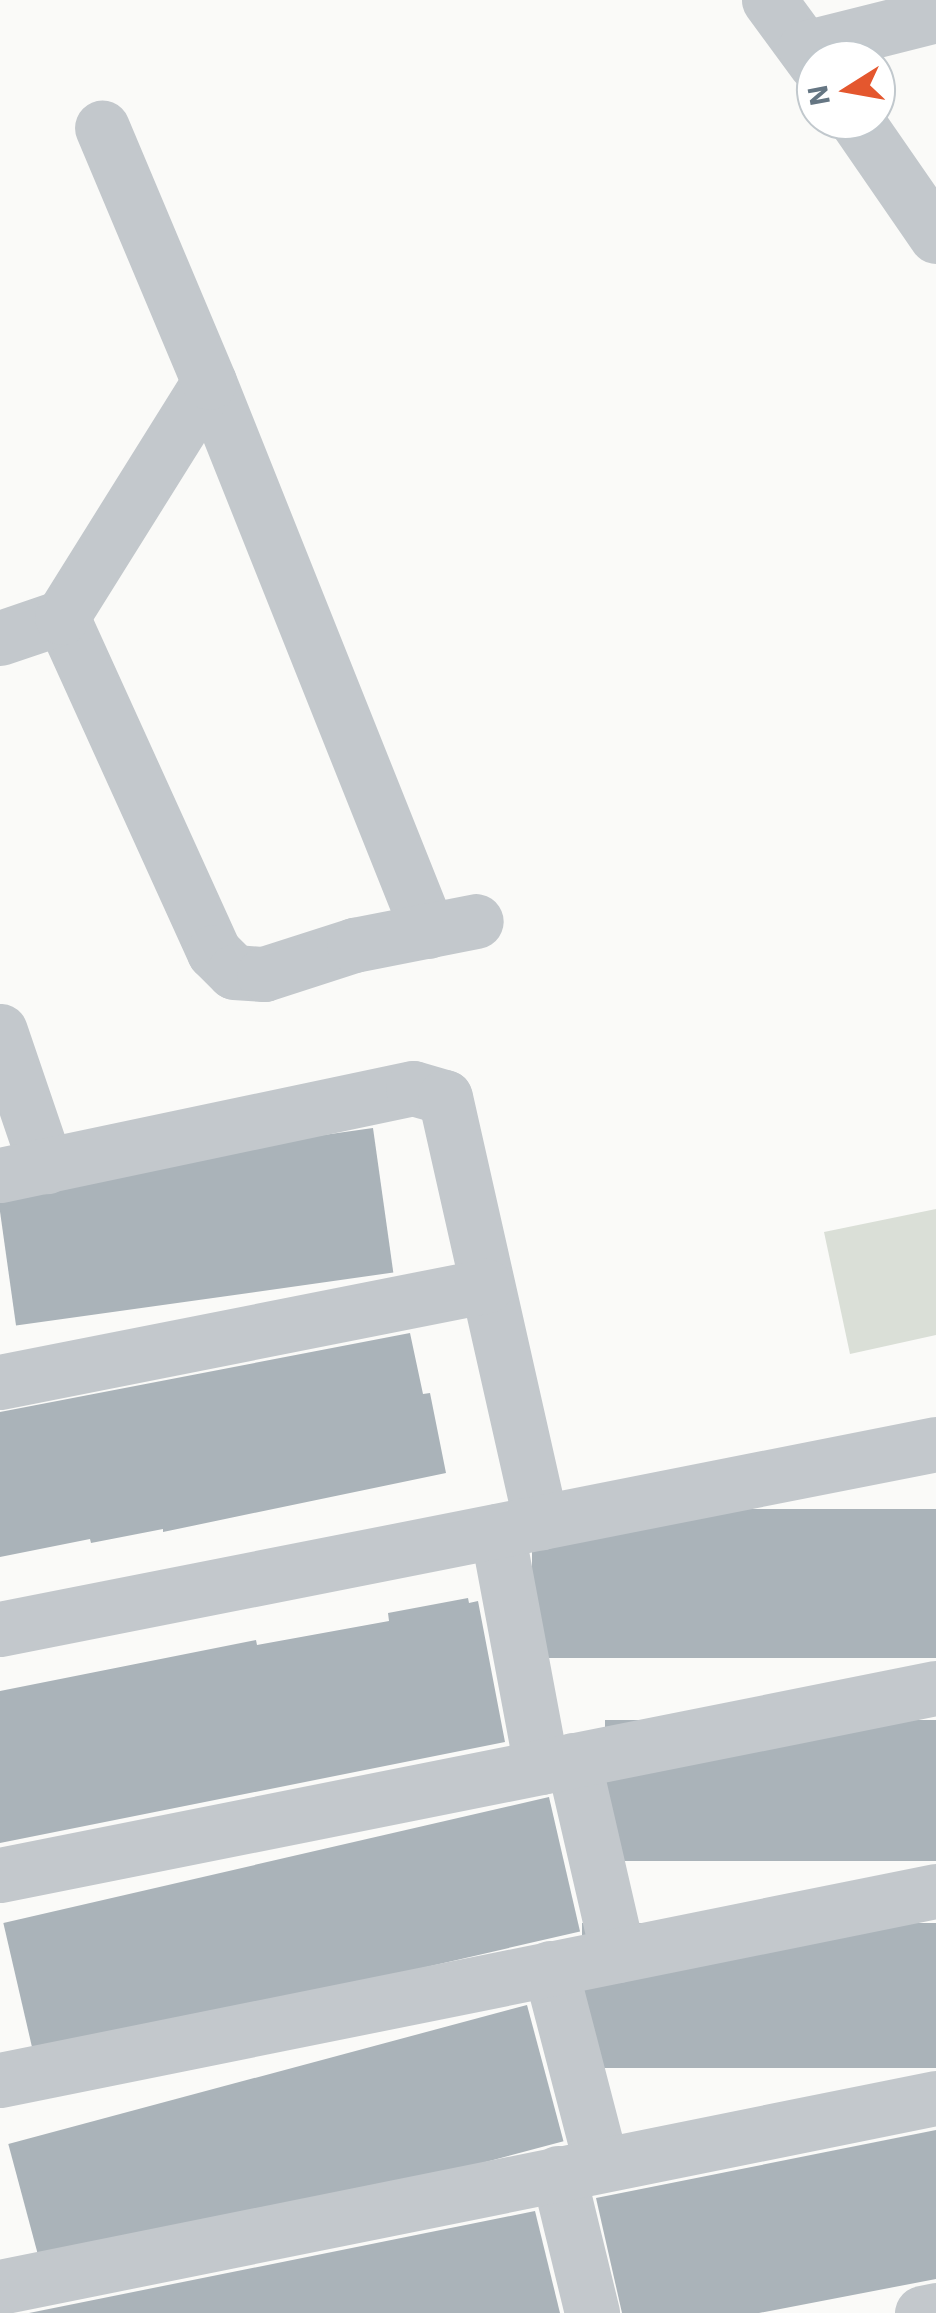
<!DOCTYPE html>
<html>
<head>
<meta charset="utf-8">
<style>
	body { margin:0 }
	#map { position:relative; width:936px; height:2313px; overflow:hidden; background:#fafaf8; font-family:"IBM Plex Sans",sans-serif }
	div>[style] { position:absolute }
	.green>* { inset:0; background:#dadfd7 }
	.building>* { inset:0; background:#aab3b9; transform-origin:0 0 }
	.minor>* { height:55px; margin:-27.5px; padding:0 27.5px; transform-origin:27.5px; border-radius:27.5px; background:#c3c8cc }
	span { translate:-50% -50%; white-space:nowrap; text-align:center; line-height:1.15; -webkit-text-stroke:10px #fff; paint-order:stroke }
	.north { position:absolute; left:796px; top:40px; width:100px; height:100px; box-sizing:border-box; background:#fff; border:2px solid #c1c8cd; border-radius:50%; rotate:259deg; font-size:28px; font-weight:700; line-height:40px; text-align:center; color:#657683 }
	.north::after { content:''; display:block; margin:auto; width:35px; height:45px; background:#e4572e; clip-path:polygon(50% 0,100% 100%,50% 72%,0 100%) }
</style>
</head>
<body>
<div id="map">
	<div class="green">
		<i style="clip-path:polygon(936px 1209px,936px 1335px,850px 1354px,824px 1232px)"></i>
	</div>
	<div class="building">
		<i style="left:373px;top:1128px;width:146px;height:381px;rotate:82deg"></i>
		<i style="clip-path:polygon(410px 1333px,423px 1394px,430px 1393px,446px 1473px,163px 1532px,163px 1529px,91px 1543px,90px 1539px,0 1557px,0 1412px)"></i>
		<i style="left:936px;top:1509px;width:149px;height:404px;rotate:90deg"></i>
		<i style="clip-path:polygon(468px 1598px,469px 1603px,478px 1601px,505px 1742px,0 1843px,0 1691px,256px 1640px,257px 1645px,389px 1621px,388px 1613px)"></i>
		<i style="left:936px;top:1720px;width:141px;height:331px;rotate:90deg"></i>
		<i style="left:549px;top:1797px;width:138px;height:560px;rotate:77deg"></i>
		<i style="left:936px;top:1923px;width:145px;height:354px;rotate:90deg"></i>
		<i style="left:527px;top:2005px;width:141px;height:537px;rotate:75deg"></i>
		<i style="clip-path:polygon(936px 2130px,936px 2279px,759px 2313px,622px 2313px,596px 2198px)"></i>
		<i style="clip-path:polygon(535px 2211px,560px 2313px,29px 2313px)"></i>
	</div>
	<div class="minor">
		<i style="left:769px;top:0;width:79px;rotate:53.7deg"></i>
		<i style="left:805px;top:48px;width:135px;rotate:-14.1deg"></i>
		<i style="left:856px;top:120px;width:141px;rotate:55.4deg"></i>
		<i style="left:209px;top:382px;width:591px;rotate:68.25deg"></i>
		<i style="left:62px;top:617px;width:368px;rotate:65.6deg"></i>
		<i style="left:214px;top:952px;width:28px;rotate:45deg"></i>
		<i style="left:234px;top:972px;width:30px;rotate:4deg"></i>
		<i style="left:264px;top:974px;width:95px;rotate:-17.9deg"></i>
		<i style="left:354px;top:945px;width:124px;rotate:-11.1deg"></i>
		<i style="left:0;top:638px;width:65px;rotate:-18.7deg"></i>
		<i style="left:62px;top:617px;width:277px;rotate:-58deg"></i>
		<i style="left:209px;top:382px;width:276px;rotate:-112.8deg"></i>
		<i style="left:0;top:1031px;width:143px;rotate:71.2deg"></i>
		<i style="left:0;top:1175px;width:422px;rotate:-11.9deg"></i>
		<i style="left:413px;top:1088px;width:33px;rotate:16deg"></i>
		<i style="left:445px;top:1097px;width:436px;rotate:77.3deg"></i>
		<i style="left:0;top:1382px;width:495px;rotate:-11.2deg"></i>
		<i style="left:497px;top:1531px;width:240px;rotate:79.4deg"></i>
		<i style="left:0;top:1629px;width:954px;rotate:-11.18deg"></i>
		<i style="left:573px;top:1760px;width:200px;rotate:77deg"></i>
		<i style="left:0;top:1875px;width:954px;rotate:-11.3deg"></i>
		<i style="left:550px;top:1968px;width:203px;rotate:75.4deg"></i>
		<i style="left:0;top:2080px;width:955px;rotate:-11.42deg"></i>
		<i style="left:558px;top:2173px;width:144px;rotate:76.3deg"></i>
		<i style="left:0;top:2287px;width:955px;rotate:-11.42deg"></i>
		<i style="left:922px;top:2313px;width:14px;rotate:-12deg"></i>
	</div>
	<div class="north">N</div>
</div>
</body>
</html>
